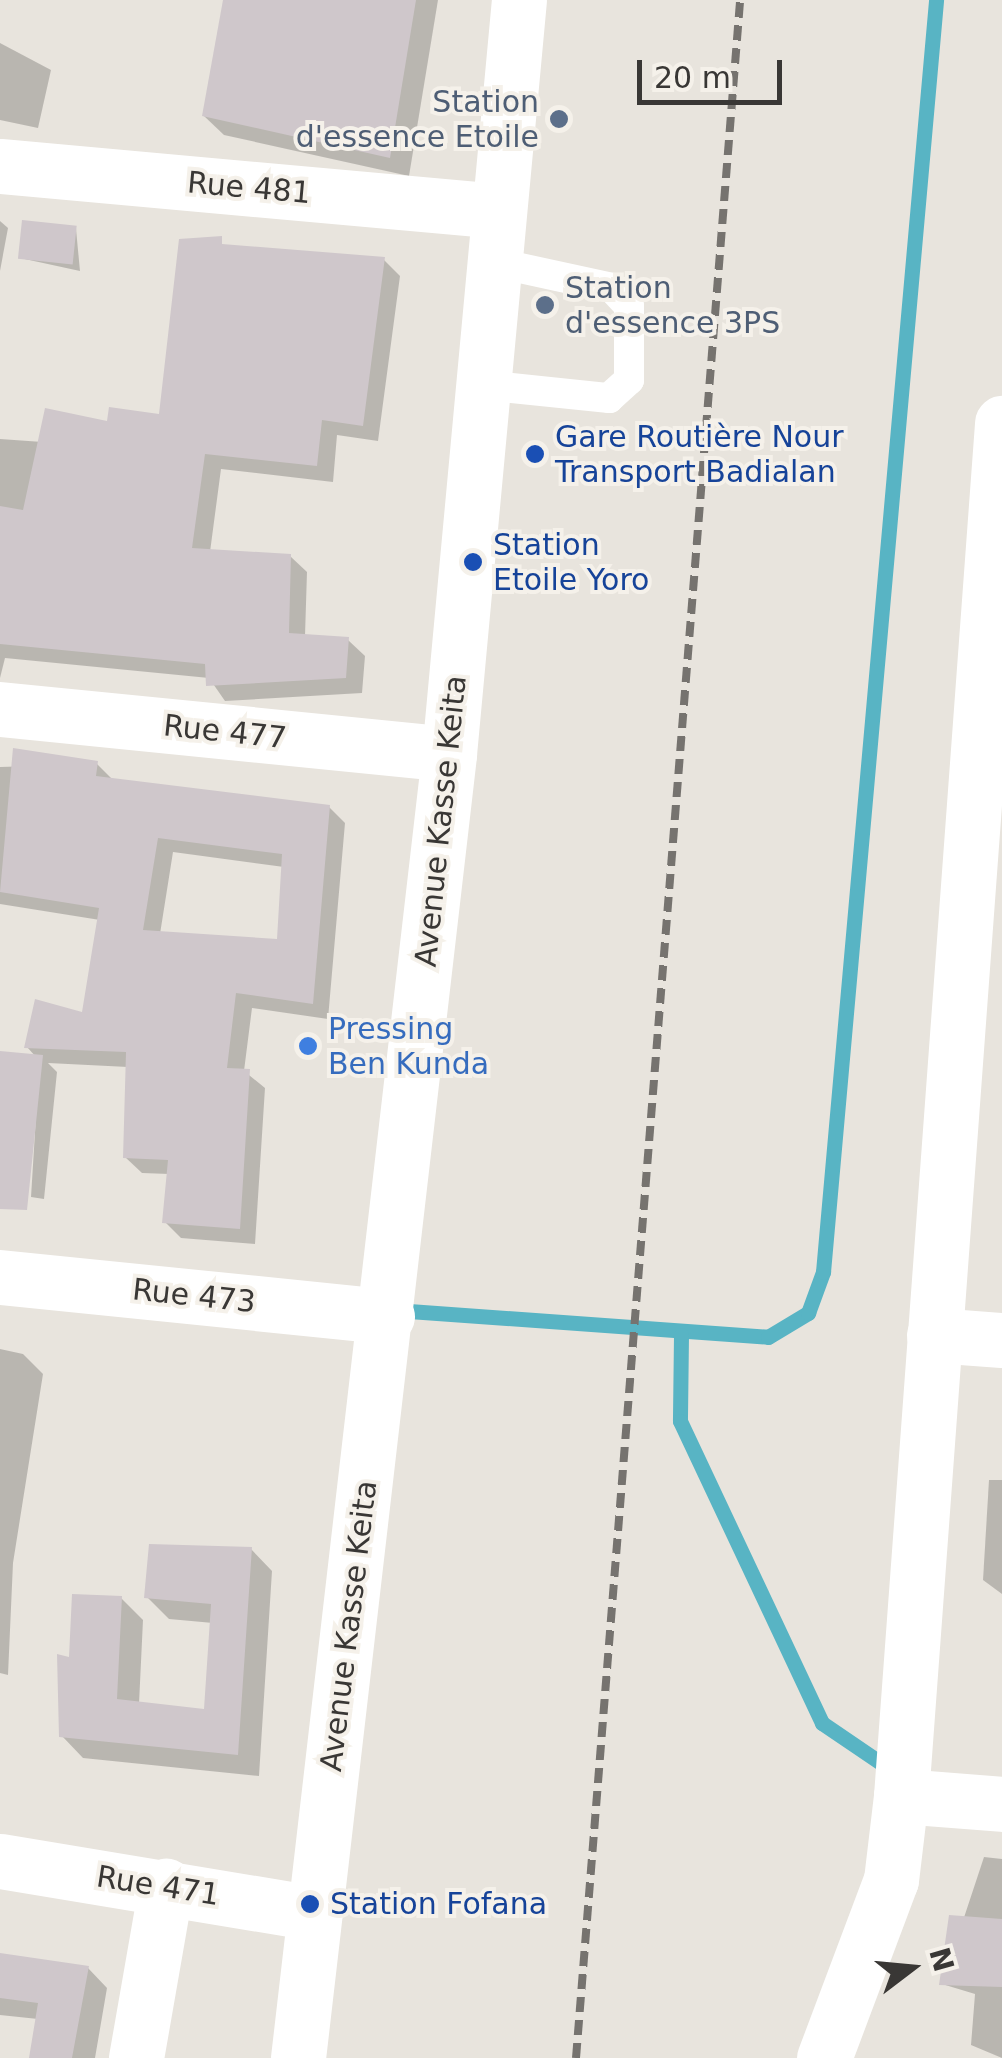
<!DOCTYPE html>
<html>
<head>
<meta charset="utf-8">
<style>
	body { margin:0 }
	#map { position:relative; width:1002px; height:2058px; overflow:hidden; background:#e8e4dd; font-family:"DejaVu Sans",sans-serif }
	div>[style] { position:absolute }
	.shadow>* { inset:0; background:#0003 }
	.stream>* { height:15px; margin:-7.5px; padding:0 7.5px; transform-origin:7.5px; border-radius:7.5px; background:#58b4c4 }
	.building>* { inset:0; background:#cfc7cb; transform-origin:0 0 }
	.lane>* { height:30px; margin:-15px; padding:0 15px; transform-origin:15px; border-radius:15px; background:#fff }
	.street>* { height:55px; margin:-27.5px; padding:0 27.5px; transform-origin:27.5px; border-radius:27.5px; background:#fff }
	.secondary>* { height:55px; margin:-27.5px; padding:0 27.5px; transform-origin:27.5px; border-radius:27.5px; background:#fff }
	.rail>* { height:8px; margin-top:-4px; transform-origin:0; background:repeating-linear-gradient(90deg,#76736f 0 15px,transparent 0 23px) }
	.dots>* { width:28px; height:28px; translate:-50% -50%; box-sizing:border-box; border:5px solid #f5f1ea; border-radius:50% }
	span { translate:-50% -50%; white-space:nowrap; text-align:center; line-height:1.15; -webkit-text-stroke:8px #f5f1ea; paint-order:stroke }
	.service-label { font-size:30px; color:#4e5e75 }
	.right { translate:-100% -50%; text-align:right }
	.left { translate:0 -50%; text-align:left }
	.street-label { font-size:30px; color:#393735 }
	.transit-label { font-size:30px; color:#164399 }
	.shop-label { font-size:30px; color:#366cbe }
	.north { position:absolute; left:862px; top:1918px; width:100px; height:100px; -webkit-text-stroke:8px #f5f1ea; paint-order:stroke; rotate:74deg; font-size:28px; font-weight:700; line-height:40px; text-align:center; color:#393735 }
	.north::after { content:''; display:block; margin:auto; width:35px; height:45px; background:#393735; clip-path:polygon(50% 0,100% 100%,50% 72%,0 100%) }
	.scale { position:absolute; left:637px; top:60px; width:145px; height:45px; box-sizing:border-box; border:5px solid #393735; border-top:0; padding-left:12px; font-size:30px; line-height:35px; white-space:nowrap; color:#393735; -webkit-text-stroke:8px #f5f1ea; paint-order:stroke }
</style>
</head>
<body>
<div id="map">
	<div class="shadow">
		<i style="clip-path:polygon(225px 0,438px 0,409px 176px,224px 135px,204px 116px)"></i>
		<i style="clip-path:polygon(0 43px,51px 70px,38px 128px,0 120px)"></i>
		<i style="clip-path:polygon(0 221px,8px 228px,0 271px)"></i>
		<i style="clip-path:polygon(76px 229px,80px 271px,20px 258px)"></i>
		<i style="clip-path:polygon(384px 260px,400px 276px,378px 441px,337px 435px,333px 482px,221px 469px,210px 552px,290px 556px,307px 572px,305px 636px,348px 640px,365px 656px,362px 693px,225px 701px,209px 678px,5px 658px,0 678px,0 439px,170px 451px)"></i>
		<i style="clip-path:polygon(evenodd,97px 764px,113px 780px,329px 807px,345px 823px,328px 1019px,252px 1008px,244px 1071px,265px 1088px,255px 1244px,181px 1238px,165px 1222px,169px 1174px,142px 1173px,125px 1157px,128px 1067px,48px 1063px,57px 1072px,44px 1199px,31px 1197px,39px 1067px,0 1194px,0 1053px,36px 1057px,27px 1047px,84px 1015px,100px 920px,0 904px,0 767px,97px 764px,173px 852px,284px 867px,279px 942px,160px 934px,173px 852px)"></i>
		<i style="clip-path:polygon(0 1349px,23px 1354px,43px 1374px,13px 1563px,8px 1675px,0 1673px)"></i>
		<i style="clip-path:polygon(989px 1480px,1002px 1480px,1002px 1594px,983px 1580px)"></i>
		<i style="clip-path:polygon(251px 1549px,272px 1571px,259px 1776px,83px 1758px,62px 1736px,72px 1660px,121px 1598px,143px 1620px,139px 1704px,207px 1712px,213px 1623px,169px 1619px,147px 1597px)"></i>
		<i style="clip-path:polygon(984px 1857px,1002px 1859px,1002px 2058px,971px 2045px,975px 1994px,942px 1984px)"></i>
		<i style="clip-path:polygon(0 1957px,88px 1968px,107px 1988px,95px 2058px,31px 2058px,38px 2019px,0 2015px)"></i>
	</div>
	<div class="stream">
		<i style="left:395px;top:1310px;width:374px;rotate:4.1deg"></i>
		<i style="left:768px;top:1337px;width:47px;rotate:-31deg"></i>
		<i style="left:808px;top:1313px;width:44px;rotate:-69.9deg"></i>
		<i style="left:823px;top:1272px;width:1277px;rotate:-84.92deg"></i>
		<i style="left:681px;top:1335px;width:86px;rotate:90.7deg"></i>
		<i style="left:680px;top:1421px;width:334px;rotate:64.8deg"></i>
		<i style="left:822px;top:1723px;width:87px;rotate:34.2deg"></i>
	</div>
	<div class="building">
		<i style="clip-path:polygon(223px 0,416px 0,390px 158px,202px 116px)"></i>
		<i style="left:22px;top:220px;width:55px;height:39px;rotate:6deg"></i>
		<i style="clip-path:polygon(222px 236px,222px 244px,385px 257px,363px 426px,322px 420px,317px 466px,205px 454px,192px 548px,291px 554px,289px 633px,349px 637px,346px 678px,206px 686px,205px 664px,0 644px,0 506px,23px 510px,45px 408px,107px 421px,109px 407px,159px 414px,179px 239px)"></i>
		<i style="clip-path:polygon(evenodd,13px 748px,98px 761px,96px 776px,330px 805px,313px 1004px,236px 993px,227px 1068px,250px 1069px,240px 1229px,162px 1223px,168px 1160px,123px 1158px,126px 1052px,24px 1048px,35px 999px,82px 1012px,99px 908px,0 892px,13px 748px,158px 838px,282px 854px,277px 939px,143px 930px,158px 838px)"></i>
		<i style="clip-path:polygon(0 1051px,43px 1055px,27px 1210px,0 1209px)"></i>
		<i style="clip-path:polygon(149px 1544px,252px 1547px,238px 1755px,59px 1737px,57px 1654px,69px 1657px,72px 1594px,122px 1596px,117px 1699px,204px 1709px,211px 1604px,144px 1598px)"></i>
		<i style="clip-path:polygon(949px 1915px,1002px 1919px,1002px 1987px,939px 1985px)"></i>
		<i style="clip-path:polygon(0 1953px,89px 1966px,72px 2058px,29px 2058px,38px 2003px,0 1998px)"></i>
	</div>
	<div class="lane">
		<i style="left:483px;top:385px;width:127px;rotate:5.9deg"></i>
		<i style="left:609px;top:398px;width:27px;rotate:-42deg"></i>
		<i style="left:629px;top:380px;width:74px;rotate:-90deg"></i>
		<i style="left:629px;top:306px;width:25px;rotate:-133deg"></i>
		<i style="left:612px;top:288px;width:122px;rotate:-167.7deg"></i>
	</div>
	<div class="street">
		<i style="left:0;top:166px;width:500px;rotate:5.16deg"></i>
		<i style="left:0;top:709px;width:451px;rotate:5.7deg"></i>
		<i style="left:0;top:1277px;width:389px;rotate:5.8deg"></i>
		<i style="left:934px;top:1335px;width:68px;rotate:4.2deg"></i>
		<i style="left:901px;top:1796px;width:101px;rotate:4.5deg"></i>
		<i style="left:0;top:1861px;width:319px;rotate:9.4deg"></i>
		<i style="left:136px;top:2058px;width:175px;rotate:-80.1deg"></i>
		<i style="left:824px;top:2058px;width:190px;rotate:-69.4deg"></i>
		<i style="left:891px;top:1880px;width:85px;rotate:-83.2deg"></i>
		<i style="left:901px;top:1796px;width:1377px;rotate:-85.79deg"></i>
	</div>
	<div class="secondary">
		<i style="left:298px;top:2058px;width:1313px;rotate:-83.39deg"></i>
		<i style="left:449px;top:754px;width:757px;rotate:-84.7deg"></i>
	</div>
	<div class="rail">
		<i style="left:576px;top:2058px;width:2065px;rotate:-85.44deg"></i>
	</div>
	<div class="dots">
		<i style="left:559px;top:119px;background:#5c6f8a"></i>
		<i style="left:545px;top:305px;background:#5c6f8a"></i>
		<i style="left:535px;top:454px;background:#1a4fb4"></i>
		<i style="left:473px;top:562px;background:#1a4fb4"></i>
		<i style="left:308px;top:1046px;background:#3f7fe0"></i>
		<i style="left:310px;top:1904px;background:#1a4fb4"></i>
	</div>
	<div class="service-label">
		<span class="right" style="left:539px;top:119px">Station<br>d'essence Etoile</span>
		<span class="left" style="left:565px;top:305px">Station<br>d'essence 3PS</span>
	</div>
	<div class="street-label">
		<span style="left:249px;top:188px;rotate:5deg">Rue 481</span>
		<span style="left:225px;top:732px;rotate:6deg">Rue 477</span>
		<span style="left:441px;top:821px;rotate:-84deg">Avenue Kasse Keita</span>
		<span style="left:194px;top:1296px;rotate:6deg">Rue 473</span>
		<span style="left:349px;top:1626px;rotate:-83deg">Avenue Kasse Keita</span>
		<span style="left:158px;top:1886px;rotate:9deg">Rue 471</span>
	</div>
	<div class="transit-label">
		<span class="left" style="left:555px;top:454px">Gare Routière Nour<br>Transport Badialan</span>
		<span class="left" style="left:493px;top:562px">Station<br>Etoile Yoro</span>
		<span class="left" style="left:330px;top:1904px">Station Fofana</span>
	</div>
	<div class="shop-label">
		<span class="left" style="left:328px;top:1046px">Pressing<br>Ben Kunda</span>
	</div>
	<div class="north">N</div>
	<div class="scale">20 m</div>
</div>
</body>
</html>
